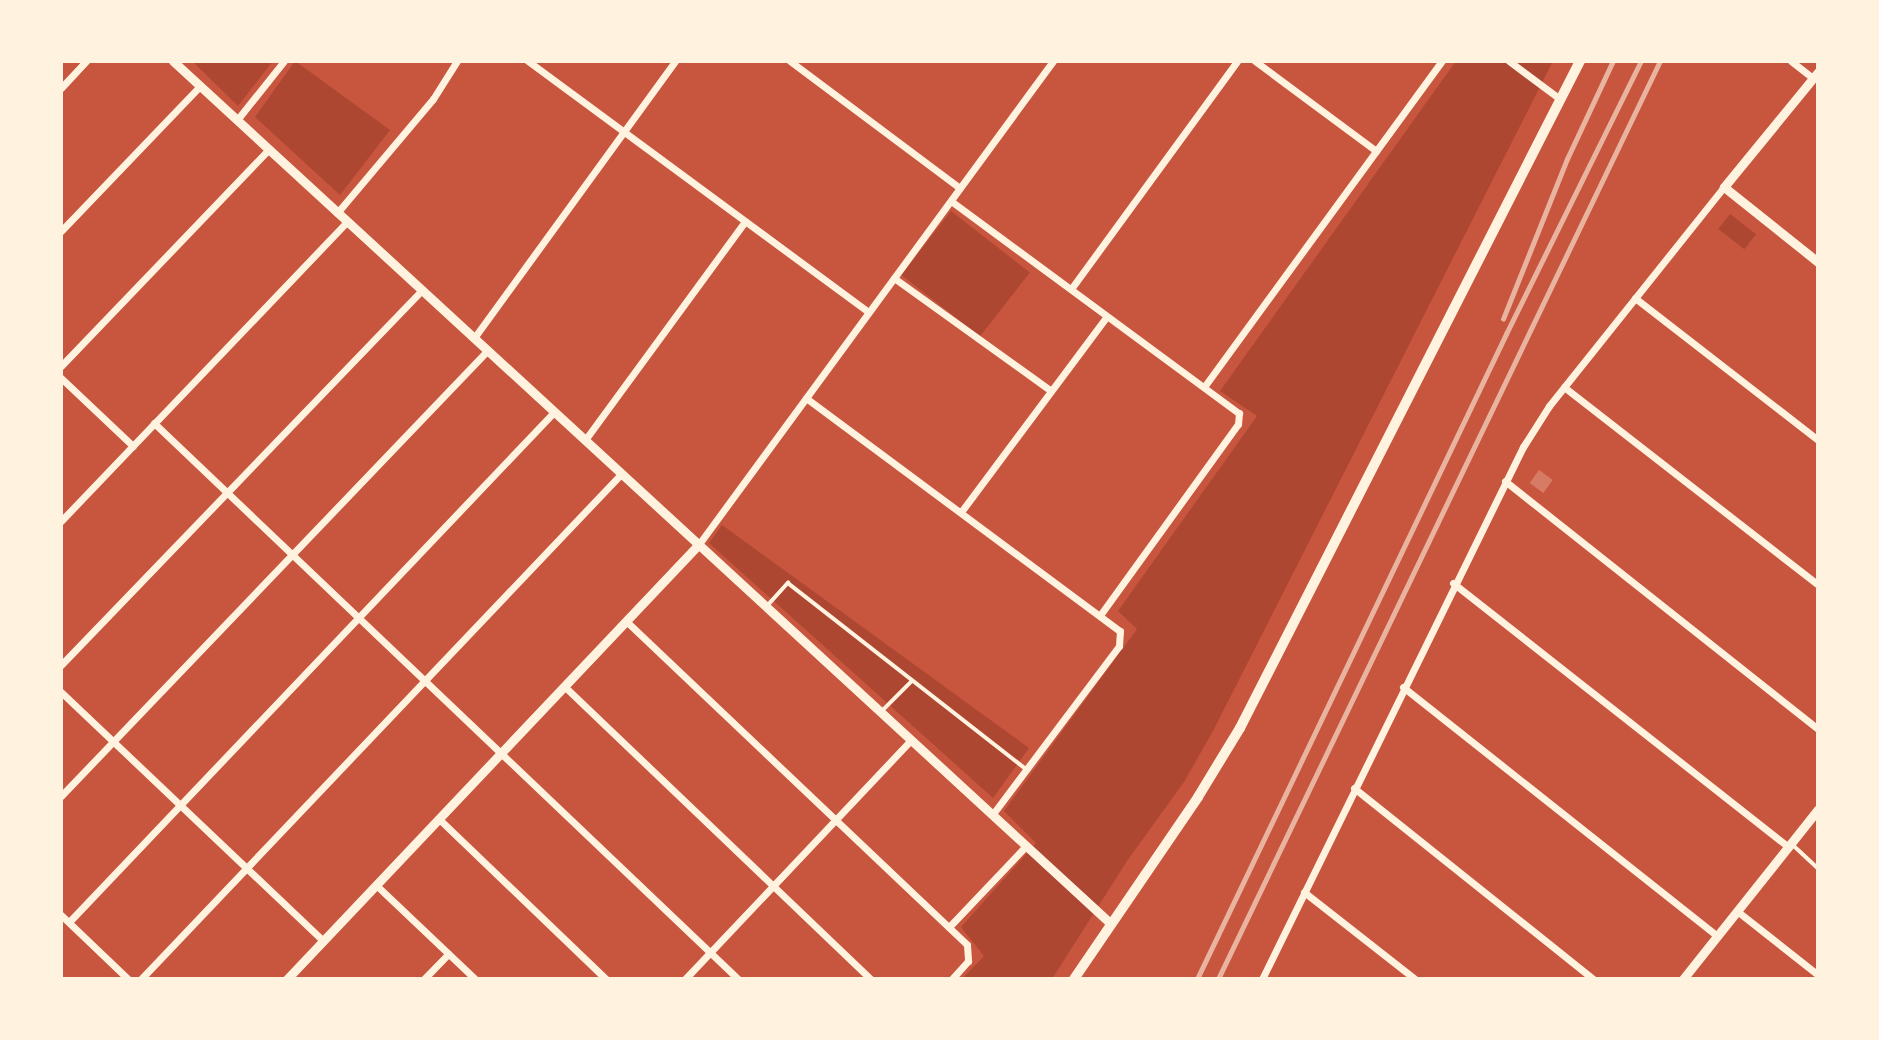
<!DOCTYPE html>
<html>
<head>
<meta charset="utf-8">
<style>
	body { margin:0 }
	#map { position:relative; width:1879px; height:1040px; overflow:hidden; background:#c8553d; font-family:"DM Sans",sans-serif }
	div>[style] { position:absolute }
	.green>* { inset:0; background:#ae4732; transform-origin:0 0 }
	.building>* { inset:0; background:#d67c66; transform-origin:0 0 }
	.service>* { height:3.5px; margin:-1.75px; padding:0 1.75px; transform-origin:1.75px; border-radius:1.75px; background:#fff3e0 }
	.minor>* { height:7px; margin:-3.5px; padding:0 3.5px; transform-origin:3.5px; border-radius:3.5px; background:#fff3e0 }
	.tertiary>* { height:9px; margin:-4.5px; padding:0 4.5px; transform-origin:4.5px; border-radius:4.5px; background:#fff3e0 }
	.secondary>* { height:10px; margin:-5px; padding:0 5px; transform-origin:5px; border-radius:5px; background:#fff3e0 }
	.rail>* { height:4.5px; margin:-2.25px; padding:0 2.25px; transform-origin:2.25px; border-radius:2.25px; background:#e9b49f }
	span { translate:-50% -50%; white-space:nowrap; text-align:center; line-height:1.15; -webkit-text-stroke:7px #fff3e0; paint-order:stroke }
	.frame { position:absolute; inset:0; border:63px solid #fff3e0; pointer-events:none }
</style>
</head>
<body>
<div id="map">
	<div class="green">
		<i style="clip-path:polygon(192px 61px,273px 61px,238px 106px)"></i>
		<i style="clip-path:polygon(295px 61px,390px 130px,340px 195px,255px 117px)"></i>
		<i style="clip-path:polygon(1456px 61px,1553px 61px,1213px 731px,1184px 782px,1127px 861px,1052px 979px,962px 979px,984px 956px,961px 927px,1036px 843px,1004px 811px,1137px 629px,1118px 611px,1257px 416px,1220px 391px)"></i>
		<i style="left:951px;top:211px;width:100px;height:81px;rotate:38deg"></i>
		<i style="left:1730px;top:214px;width:33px;height:19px;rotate:38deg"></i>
		<i style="clip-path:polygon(722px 525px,1029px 748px,993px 798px,709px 543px)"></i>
	</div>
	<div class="building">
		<i style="left:1539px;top:470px;width:17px;height:16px;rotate:36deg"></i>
	</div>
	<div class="service">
		<i style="left:768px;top:605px;width:30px;rotate:-48deg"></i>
		<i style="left:788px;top:583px;width:302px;rotate:38deg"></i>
		<i style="left:881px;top:712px;width:44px;rotate:-45deg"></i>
		<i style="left:1791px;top:843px;width:37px;rotate:43deg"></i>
	</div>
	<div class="minor">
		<i style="left:528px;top:61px;width:423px;rotate:36.4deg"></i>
		<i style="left:790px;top:61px;width:212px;rotate:36.8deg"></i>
		<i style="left:1255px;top:61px;width:151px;rotate:36.6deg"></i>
		<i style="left:1509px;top:61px;width:64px;rotate:36.7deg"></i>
		<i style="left:1791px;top:61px;width:28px;rotate:38deg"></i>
		<i style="left:61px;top:88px;width:37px;rotate:-47deg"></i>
		<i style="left:237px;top:120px;width:75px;rotate:-51.5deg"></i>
		<i style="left:951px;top:201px;width:358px;rotate:36.4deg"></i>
		<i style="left:1239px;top:413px;width:11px;rotate:95deg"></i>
		<i style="left:1238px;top:424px;width:234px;rotate:125.8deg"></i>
		<i style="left:337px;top:213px;width:149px;rotate:-49.9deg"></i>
		<i style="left:433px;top:99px;width:45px;rotate:-57.7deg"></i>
		<i style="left:61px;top:231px;width:201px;rotate:-46.2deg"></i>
		<i style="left:894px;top:278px;width:193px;rotate:35.7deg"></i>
		<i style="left:1071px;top:289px;width:282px;rotate:-53.9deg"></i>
		<i style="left:1635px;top:298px;width:232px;rotate:37.8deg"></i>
		<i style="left:474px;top:338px;width:342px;rotate:-54deg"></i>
		<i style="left:61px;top:366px;width:301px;rotate:-46.2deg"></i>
		<i style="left:61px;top:378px;width:99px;rotate:43.4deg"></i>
		<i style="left:1204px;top:387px;width:404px;rotate:-53.9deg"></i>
		<i style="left:1564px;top:387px;width:322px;rotate:37.9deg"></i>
		<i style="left:806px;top:398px;width:391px;rotate:36.6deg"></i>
		<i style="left:1120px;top:631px;width:15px;rotate:94deg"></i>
		<i style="left:1119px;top:646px;width:211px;rotate:126.9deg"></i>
		<i style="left:154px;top:423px;width:806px;rotate:43.59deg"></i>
		<i style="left:585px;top:440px;width:271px;rotate:-53.8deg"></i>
		<i style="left:1505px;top:481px;width:399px;rotate:38.4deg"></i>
		<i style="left:961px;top:512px;width:244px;rotate:-53.3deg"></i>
		<i style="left:61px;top:521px;width:414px;rotate:-46.3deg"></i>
		<i style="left:699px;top:544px;width:599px;rotate:-53.76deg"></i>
		<i style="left:1453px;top:583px;width:427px;rotate:38.2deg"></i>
		<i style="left:626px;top:621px;width:470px;rotate:43.5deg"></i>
		<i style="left:967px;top:945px;width:16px;rotate:86deg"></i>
		<i style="left:968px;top:961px;width:24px;rotate:132deg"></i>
		<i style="left:61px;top:665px;width:521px;rotate:-46.09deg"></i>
		<i style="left:564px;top:686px;width:424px;rotate:43.7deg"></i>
		<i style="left:1403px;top:687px;width:401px;rotate:38.4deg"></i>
		<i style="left:61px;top:692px;width:361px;rotate:43.5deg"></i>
		<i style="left:1354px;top:788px;width:306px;rotate:38.6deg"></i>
		<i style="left:61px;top:796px;width:616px;rotate:-46.25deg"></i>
		<i style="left:439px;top:819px;width:231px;rotate:43.8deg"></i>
		<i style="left:376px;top:885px;width:137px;rotate:43.5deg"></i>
		<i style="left:1304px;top:892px;width:141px;rotate:38.1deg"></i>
		<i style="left:1737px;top:911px;width:103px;rotate:38.3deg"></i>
		<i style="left:61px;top:915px;width:93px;rotate:43.7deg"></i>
		<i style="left:69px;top:922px;width:704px;rotate:-46.44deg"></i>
		<i style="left:949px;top:927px;width:112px;rotate:-46.5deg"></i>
		<i style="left:141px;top:979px;width:697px;rotate:-46.45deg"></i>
		<i style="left:424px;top:979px;width:35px;rotate:-46deg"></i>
		<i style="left:685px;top:979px;width:329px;rotate:-46.6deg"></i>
		<i style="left:1262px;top:979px;width:593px;rotate:-63.87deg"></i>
		<i style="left:1523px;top:447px;width:49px;rotate:-57.6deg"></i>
		<i style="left:1549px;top:406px;width:280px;rotate:-51.4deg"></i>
	</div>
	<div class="tertiary">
		<i style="left:173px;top:61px;width:1273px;rotate:42.61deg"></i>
		<i style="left:1818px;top:72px;width:149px;rotate:129.3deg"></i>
		<i style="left:1724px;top:187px;width:120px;rotate:38.6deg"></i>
		<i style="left:287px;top:979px;width:599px;rotate:-46.56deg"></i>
		<i style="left:1683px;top:979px;width:217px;rotate:-51.5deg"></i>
	</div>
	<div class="secondary">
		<i style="left:1074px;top:979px;width:220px;rotate:-55.7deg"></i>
		<i style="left:1198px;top:797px;width:81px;rotate:-58.7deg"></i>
		<i style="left:1240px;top:728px;width:749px;rotate:-62.99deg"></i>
	</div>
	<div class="rail">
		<i style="left:1503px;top:319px;width:172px;rotate:-68.2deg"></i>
		<i style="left:1567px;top:159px;width:108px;rotate:-64.9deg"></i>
		<i style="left:1197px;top:979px;width:715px;rotate:-64.4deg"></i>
		<i style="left:1506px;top:334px;width:305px;rotate:-63.7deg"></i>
		<i style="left:1218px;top:979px;width:1019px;rotate:-64.29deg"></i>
	</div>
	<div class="frame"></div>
</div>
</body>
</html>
